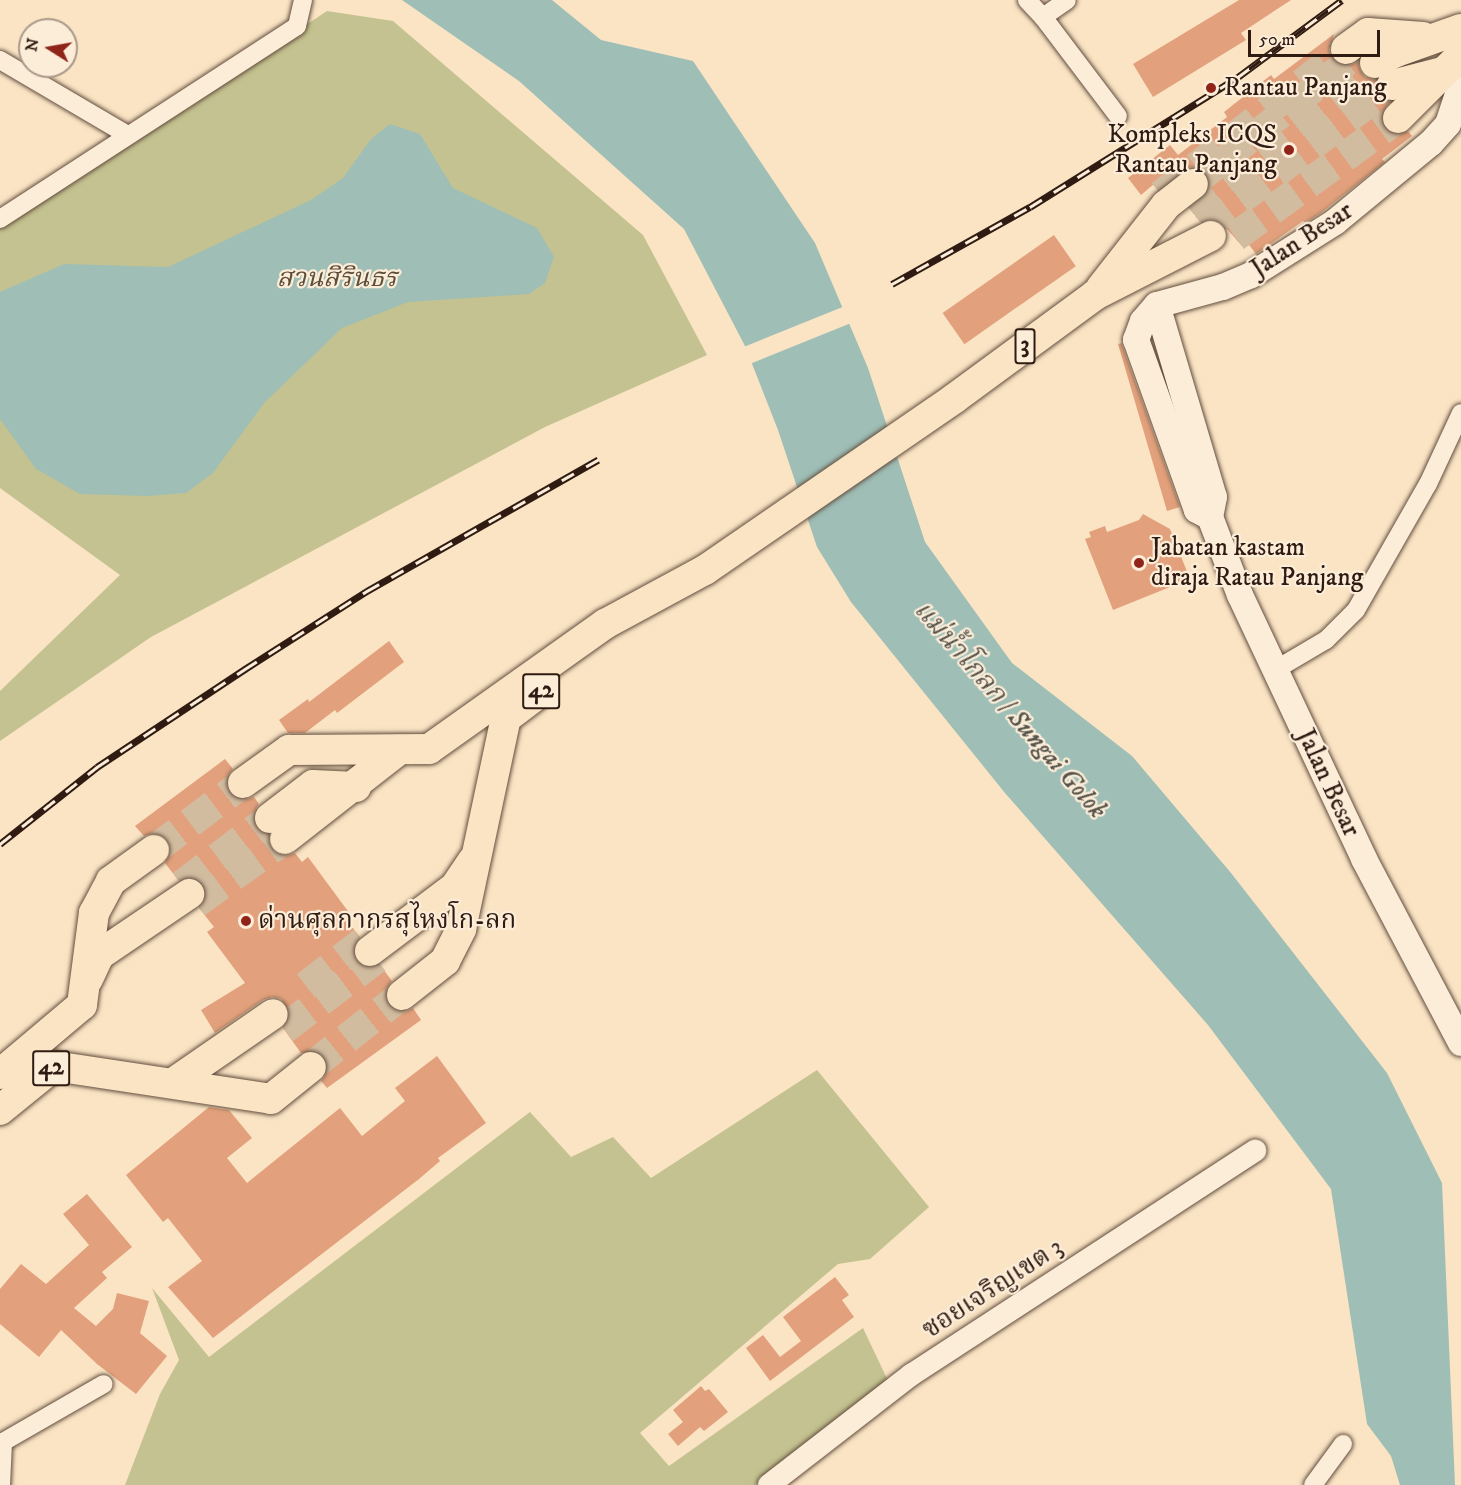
<!DOCTYPE html>
<html>
<head>
<meta charset="utf-8">
<style>
	body { margin:0 }
	#map { position:relative; width:1461px; height:1485px; overflow:hidden; background:#fae4c4; font-family:"IM FELL DW Pica","Noto Serif Thai",serif }
	div>[style] { position:absolute }
	.green>* { inset:0; background:#c4c290 }
	.water>* { inset:0; background:#9ebeb6 }
	.pier>* { inset:0; background:#fae4c4; transform-origin:0 0 }
	.building>* { inset:0; background:#e2a17c; transform-origin:0 0 }
	.primary-tunnel>* { height:28px; margin-top:-14px; transform-origin:0; background:repeating-linear-gradient(90deg,#d2bca0 0 28px,transparent 0 42px) }
	.trunk-tunnel>* { height:30px; margin-top:-15px; transform-origin:0; background:repeating-linear-gradient(90deg,#d2bca0 0 30px,transparent 0 45px) }
	.roads { filter:drop-shadow(0 0 2px #624d3e) drop-shadow(0 0 2px #624d3e) }
	.minor>* { height:18px; margin:-9px; padding:0 9px; transform-origin:9px; border-radius:9px; background:#fcedd9 }
	.tertiary>* { height:22px; margin:-11px; padding:0 11px; transform-origin:11px; border-radius:11px; background:#fcedd9 }
	.secondary>* { height:26px; margin:-13px; padding:0 13px; transform-origin:13px; border-radius:13px; background:#fcedd9 }
	.trunk>* { height:30px; margin:-15px; padding:0 15px; transform-origin:15px; border-radius:15px; background:#fae4c4 }
	.rail>* { height:7px; margin-top:-3.5px; transform-origin:0; background:repeating-linear-gradient(90deg,#fcedd9 0 14px,#301b12 0 28px); box-sizing:border-box; border-block:2px solid #301b12 }
	.dots>* { width:16px; height:16px; translate:-50% -50%; box-sizing:border-box; border:3px solid #fcedd9; border-radius:50% }
	span { translate:-50% -50%; white-space:nowrap; text-align:center; line-height:1.15; -webkit-text-stroke:4.5px #fcedd9; paint-order:stroke }
	.shield-label span { padding:2px 4px; background:#fcedd9; border:2px solid; border-radius:4px; -webkit-text-stroke-width:0 }
	.shield-label { font-size:24px; color:#301b12; font-weight:700 }
	.poi-label { font-size:26px; color:#301b12 }
	.left { translate:0 -50%; text-align:left }
	.right { translate:-100% -50%; text-align:right }
	.street-label { font-size:26px; color:#301b12 }
	.park-label { font-size:26px; color:#5c4d38; font-style:italic }
	.water-label { font-size:27px; color:#56544b; font-style:italic }
	.north { position:absolute; left:18px; top:18px; width:60px; height:60px; box-sizing:border-box; background:#fcedd9; border:2px solid #aa9989; border-radius:50%; rotate:281deg; font-size:16px; font-weight:700; line-height:24px; text-align:center; color:#301b12 }
	.north::after { content:''; display:block; margin:auto; width:21px; height:27px; background:#8f2418; clip-path:polygon(50% 0,100% 100%,50% 72%,0 100%) }
	.scale { position:absolute; left:1248px; top:30px; width:132px; height:27px; box-sizing:border-box; border:3px solid #301b12; border-top:0; padding-left:8px; font-size:18px; line-height:21px; white-space:nowrap; color:#301b12; -webkit-text-stroke:4px #fcedd9; paint-order:stroke }
</style>
</head>
<body>
<div id="map">
	<div class="green">
		<i style="clip-path:polygon(327px 11px,393px 21px,643px 235px,707px 355px,545px 427px,151px 637px,0 741px,0 691px,120px 575px,0 488px,0 228px)"></i>
		<i style="clip-path:polygon(817px 1070px,929px 1207px,870px 1259px,838px 1264px,640px 1433px,669px 1466px,863px 1328px,890px 1385px,755px 1485px,125px 1485px,160px 1394px,179px 1360px,152px 1288px,209px 1357px,530px 1112px,571px 1157px,613px 1137px,651px 1178px)"></i>
	</div>
	<div class="water">
		<i style="clip-path:polygon(402px 0,552px 0,601px 40px,693px 61px,815px 243px,868px 368px,925px 542px,1012px 663px,1132px 756px,1231px 873px,1387px 1073px,1442px 1183px,1455px 1485px,1400px 1485px,1391px 1456px,1367px 1424px,1331px 1189px,1208px 1025px,1005px 793px,851px 602px,817px 547px,778px 430px,745px 346px,684px 229px,519px 81px)"></i>
		<i style="clip-path:polygon(390px 124px,420px 134px,453px 188px,537px 228px,554px 257px,545px 283px,529px 294px,408px 302px,342px 328px,264px 403px,213px 473px,186px 493px,148px 496px,80px 494px,36px 469px,0 419px,0 292px,64px 264px,168px 267px,311px 200px,343px 178px,371px 139px)"></i>
	</div>
	<div class="pier">
		<i style="left:845px;top:306px;width:18px;height:112px;rotate:68deg"></i>
	</div>
	<div class="building">
		<i style="clip-path:polygon(1239px 0,1291px 0,1241px 33px,1246px 40px,1153px 97px,1133px 64px)"></i>
		<i style="clip-path:polygon(1334px 34px,1329px 50px,1332px 60px,1347px 66px,1358px 62px,1360px 70px,1365px 77px,1376px 80px,1375px 89px,1379px 97px,1390px 102px,1381px 114px,1385px 130px,1394px 135px,1408px 131px,1412px 136px,1382px 159px,1385px 162px,1322px 212px,1305px 223px,1303px 221px,1256px 254px,1246px 241px,1241px 245px,1221px 222px,1211px 219px,1200px 222px,1190px 208px,1209px 190px,1207px 174px,1200px 168px,1191px 167px,1183px 170px,1158px 190px,1154px 184px,1141px 195px,1128px 178px,1170px 145px,1178px 155px,1227px 117px,1224px 112px,1271px 75px,1274px 79px)"></i>
		<i style="left:1054px;top:235px;width:38px;height:136px;rotate:55deg"></i>
		<i style="clip-path:polygon(1122px 343px,1122px 345px,1180px 507px,1167px 511px,1118px 344px)"></i>
		<i style="clip-path:polygon(1143px 514px,1170px 529px,1190px 579px,1113px 610px,1085px 539px,1091px 537px,1089px 532px,1105px 526px,1107px 532px,1139px 520px)"></i>
		<i style="clip-path:polygon(389px 641px,404px 662px,337px 713px,335px 710px,305px 733px,288px 733px,279px 720px,308px 699px,309px 702px)"></i>
		<i style="clip-path:polygon(225px 759px,233px 769px,228px 775px,226px 784px,229px 793px,244px 800px,254px 797px,259px 804px,254px 812px,253px 821px,257px 829px,269px 835px,272px 850px,287px 856px,295px 853px,302px 862px,308px 857px,353px 918px,348px 922px,360px 937px,354px 945px,356px 961px,364px 967px,380px 965px,392px 981px,386px 989px,388px 1005px,396px 1011px,405px 1012px,413px 1008px,421px 1020px,327px 1088px,321px 1081px,327px 1073px,325px 1057px,317px 1051px,301px 1053px,283px 1028px,289px 1021px,290px 1012px,281px 999px,272px 997px,263px 1000px,215px 1033px,201px 1010px,245px 983px,207px 932px,214px 927px,199px 908px,206px 893px,203px 884px,188px 877px,178px 880px,165px 863px,171px 849px,168px 839px,153px 833px,144px 836px,135px 826px)"></i>
		<i style="clip-path:polygon(437px 1056px,486px 1123px,438px 1158px,440px 1161px,419px 1179px,213px 1338px,168px 1287px,202px 1261px,168px 1218px,163px 1222px,126px 1175px,209px 1107px,229px 1110px,252px 1138px,227px 1158px,247px 1183px,340px 1108px,362px 1136px,405px 1101px,395px 1088px)"></i>
		<i style="clip-path:polygon(87px 1194px,132px 1247px,102px 1272px,107px 1278px,74px 1308px,96px 1326px,113px 1309px,117px 1293px,149px 1301px,140px 1333px,167px 1356px,136px 1394px,97px 1364px,61px 1330px,39px 1357px,0 1324px,0 1289px,21px 1264px,46px 1284px,89px 1245px,63px 1214px)"></i>
		<i style="clip-path:polygon(835px 1277px,849px 1295px,842px 1300px,854px 1317px,770px 1381px,746px 1348px,763px 1335px,780px 1357px,801px 1341px,783px 1317px)"></i>
		<i style="clip-path:polygon(701px 1386px,705px 1391px,709px 1389px,728px 1412px,704px 1431px,700px 1427px,678px 1446px,668px 1434px,683px 1422px,673px 1410px)"></i>
	</div>
	<div class="primary-tunnel">
		<i style="left:1193px;top:184px;width:200px;rotate:-38.3deg"></i>
	</div>
	<div class="trunk-tunnel">
		<i style="left:1161px;top:195px;width:236px;rotate:-38.3deg"></i>
		<i style="left:1188px;top:207px;width:236px;rotate:-37.6deg"></i>
		<i style="left:1204px;top:227px;width:236px;rotate:-37.1deg"></i>
		<i style="left:1235px;top:237px;width:202px;rotate:-36.1deg"></i>
		<i style="left:154px;top:850px;width:111px;rotate:-37deg"></i>
		<i style="left:182px;top:885px;width:111px;rotate:-37.3deg"></i>
		<i style="left:196px;top:903px;width:110px;rotate:-35.7deg"></i>
		<i style="left:306px;top:986px;width:72px;rotate:-37.7deg"></i>
		<i style="left:284px;top:1029px;width:116px;rotate:-37.3deg"></i>
		<i style="left:311px;top:1067px;width:116px;rotate:-38.4deg"></i>
	</div>
	<div class="roads">
		<div class="minor">
			<i style="left:1027px;top:0;width:23px;rotate:47deg"></i>
			<i style="left:1043px;top:17px;width:124px;rotate:52.9deg"></i>
			<i style="left:1043px;top:17px;width:29px;rotate:-35deg"></i>
			<i style="left:0;top:60px;width:148px;rotate:30.4deg"></i>
			<i style="left:0;top:219px;width:354px;rotate:-33deg"></i>
			<i style="left:297px;top:26px;width:27px;rotate:-77deg"></i>
			<i style="left:1275px;top:670px;width:59px;rotate:-30.5deg"></i>
			<i style="left:1326px;top:640px;width:42px;rotate:-45deg"></i>
			<i style="left:1356px;top:610px;width:145px;rotate:-60.3deg"></i>
			<i style="left:1428px;top:484px;width:78px;rotate:-65.1deg"></i>
			<i style="left:1px;top:1485px;width:43px;rotate:-87.3deg"></i>
			<i style="left:3px;top:1442px;width:116px;rotate:-29.9deg"></i>
			<i style="left:1313px;top:1485px;width:51px;rotate:-53.8deg"></i>
		</div>
		<div class="tertiary">
			<i style="left:769px;top:1485px;width:180px;rotate:-37.8deg"></i>
			<i style="left:911px;top:1375px;width:411px;rotate:-33.1deg"></i>
		</div>
		<div class="secondary">
			<i style="left:1157px;top:305px;width:200px;rotate:73.5deg"></i>
			<i style="left:1214px;top:497px;width:20px;rotate:101deg"></i>
			<i style="left:1210px;top:517px;width:84px;rotate:69deg"></i>
			<i style="left:1240px;top:595px;width:292px;rotate:64.8deg"></i>
			<i style="left:1364px;top:859px;width:208px;rotate:62.2deg"></i>
			<i style="left:1210px;top:517px;width:15px;rotate:-152deg"></i>
			<i style="left:1197px;top:510px;width:181px;rotate:-109.7deg"></i>
			<i style="left:1136px;top:340px;width:20px;rotate:-70deg"></i>
			<i style="left:1143px;top:321px;width:21px;rotate:-49deg"></i>
			<i style="left:1157px;top:305px;width:68px;rotate:-15.3deg"></i>
			<i style="left:1223px;top:287px;width:30px;rotate:-23deg"></i>
			<i style="left:1251px;top:275px;width:99px;rotate:-32.2deg"></i>
			<i style="left:1335px;top:222px;width:124px;rotate:-39.5deg"></i>
			<i style="left:1431px;top:143px;width:25px;rotate:-48deg"></i>
			<i style="left:1448px;top:124px;width:41px;rotate:-71.6deg"></i>
		</div>
		<div class="trunk">
			<i style="left:1346px;top:49px;width:27px;rotate:-36deg"></i>
			<i style="left:1368px;top:33px;width:55px;rotate:4.2deg"></i>
			<i style="left:1375px;top:63px;width:24px;rotate:-28deg"></i>
			<i style="left:1396px;top:52px;width:69px;rotate:-19.5deg"></i>
			<i style="left:1392px;top:85px;width:52px;rotate:-14.6deg"></i>
			<i style="left:1398px;top:118px;width:89px;rotate:-45deg"></i>
			<i style="left:1101px;top:288px;width:105px;rotate:-51.9deg"></i>
			<i style="left:1166px;top:205px;width:34px;rotate:-38deg"></i>
			<i style="left:243px;top:783px;width:57px;rotate:-35.7deg"></i>
			<i style="left:289px;top:750px;width:140px;rotate:-0.4deg"></i>
			<i style="left:429px;top:749px;width:216px;rotate:-35.4deg"></i>
			<i style="left:605px;top:624px;width:114px;rotate:-28.4deg"></i>
			<i style="left:705px;top:570px;width:303px;rotate:-34.5deg"></i>
			<i style="left:955px;top:398px;width:174px;rotate:-36.3deg"></i>
			<i style="left:1095px;top:295px;width:130px;rotate:-27deg"></i>
			<i style="left:270px;top:818px;width:54px;rotate:-37.5deg"></i>
			<i style="left:313px;top:785px;width:43px;rotate:2.7deg"></i>
			<i style="left:285px;top:839px;width:145px;rotate:-38deg"></i>
			<i style="left:370px;top:951px;width:106px;rotate:-37deg"></i>
			<i style="left:455px;top:887px;width:32px;rotate:-56deg"></i>
			<i style="left:88px;top:979px;width:26px;rotate:-65deg"></i>
			<i style="left:99px;top:955px;width:109px;rotate:-34.1deg"></i>
			<i style="left:402px;top:995px;width:55px;rotate:-38.3deg"></i>
			<i style="left:445px;top:961px;width:36px;rotate:-63deg"></i>
			<i style="left:461px;top:929px;width:216px;rotate:-78deg"></i>
			<i style="left:506px;top:718px;width:36px;rotate:-37deg"></i>
			<i style="left:0;top:1074px;width:107px;rotate:-40.1deg"></i>
			<i style="left:82px;top:1005px;width:93px;rotate:-82.6deg"></i>
			<i style="left:94px;top:913px;width:36px;rotate:-62deg"></i>
			<i style="left:111px;top:881px;width:53px;rotate:-35.8deg"></i>
			<i style="left:173px;top:1083px;width:121px;rotate:-34.6deg"></i>
			<i style="left:0;top:1110px;width:70px;rotate:-39.2deg"></i>
			<i style="left:54px;top:1066px;width:219px;rotate:8.6deg"></i>
			<i style="left:271px;top:1099px;width:51px;rotate:-38.7deg"></i>
		</div>
	</div>
	<div class="rail">
		<i style="left:892px;top:284px;width:158px;rotate:-29.2deg"></i>
		<i style="left:1030px;top:207px;width:245px;rotate:-32deg"></i>
		<i style="left:1238px;top:77px;width:129px;rotate:-36.5deg"></i>
		<i style="left:0;top:844px;width:124px;rotate:-38.4deg"></i>
		<i style="left:97px;top:767px;width:178px;rotate:-33.5deg"></i>
		<i style="left:245px;top:669px;width:145px;rotate:-32.6deg"></i>
		<i style="left:367px;top:591px;width:266px;rotate:-29.6deg"></i>
	</div>
	<div class="dots">
		<i style="left:1211px;top:88px;background:#8f2418"></i>
		<i style="left:1289px;top:150px;background:#8f2418"></i>
		<i style="left:1139px;top:563px;background:#8f2418"></i>
		<i style="left:246px;top:921px;background:#8f2418"></i>
	</div>
	<div class="shield-label">
		<span style="left:1025px;top:346px">3</span>
		<span style="left:541px;top:691px">42</span>
		<span style="left:51px;top:1068px">42</span>
	</div>
	<div class="poi-label">
		<span class="left" style="left:1224px;top:88px">Rantau Panjang</span>
		<span class="right" style="left:1277px;top:150px">Kompleks ICQS<br>Rantau Panjang</span>
		<span class="left" style="left:1151px;top:563px">Jabatan kastam<br>diraja Ratau Panjang</span>
		<span class="left" style="left:258px;top:921px">ด่านศุลกากรสุไหงโก-ลก</span>
	</div>
	<div class="street-label">
		<span style="left:1302px;top:240px;rotate:-33deg">Jalan Besar</span>
		<span style="left:1328px;top:783px;rotate:65deg">Jalan Besar</span>
		<span style="left:993px;top:1289px;rotate:-33deg">ซอยเจริญเขต 3</span>
	</div>
	<div class="park-label">
		<span style="left:337px;top:279px">สวนสิรินธร</span>
	</div>
	<div class="water-label">
		<span style="left:1010px;top:710px;rotate:49deg">แม่น้ำโกลก / Sungai Golok</span>
	</div>
	<div class="north">N</div>
	<div class="scale">50 m</div>
</div>
</body>
</html>
